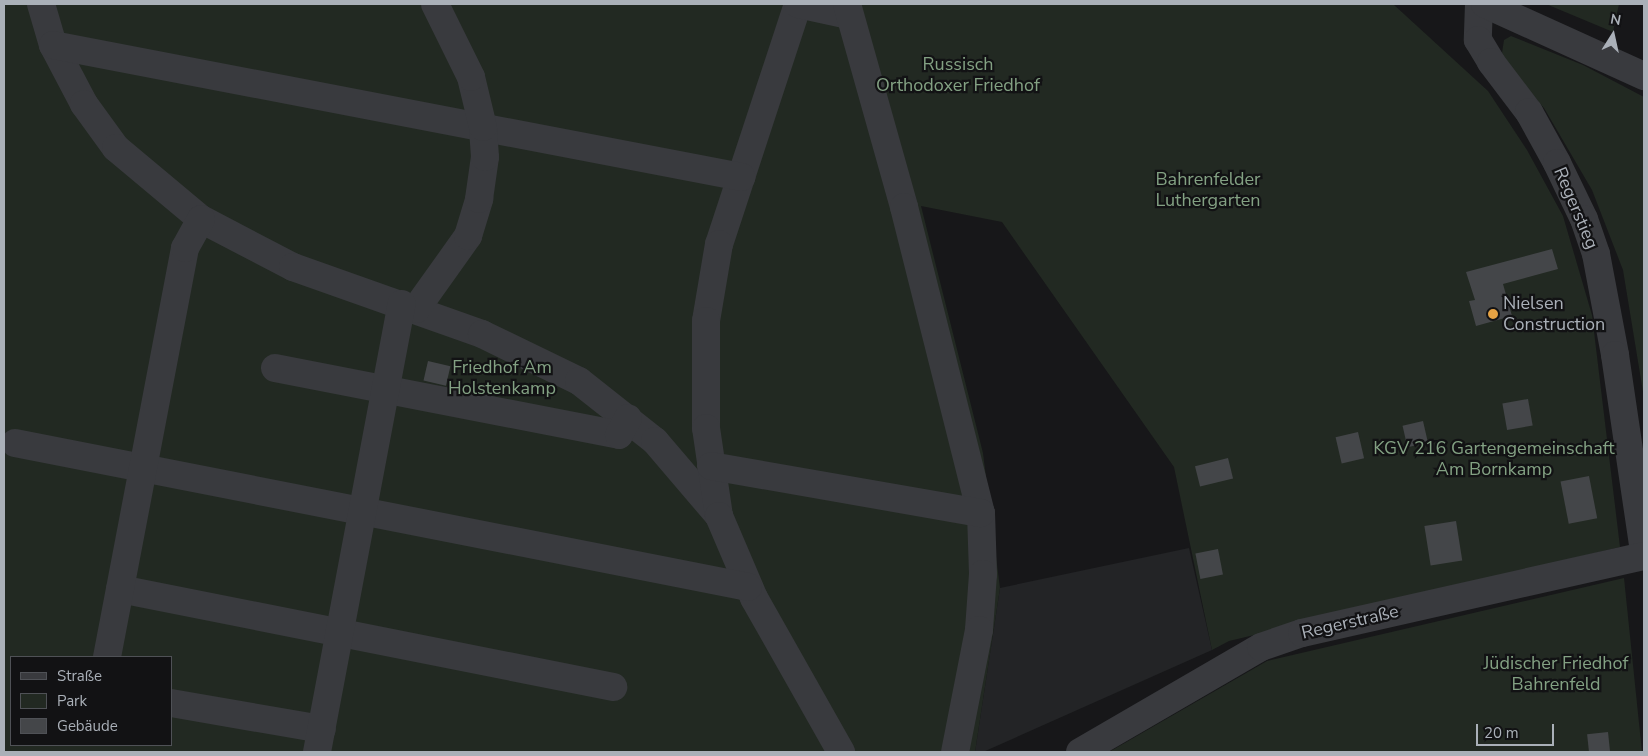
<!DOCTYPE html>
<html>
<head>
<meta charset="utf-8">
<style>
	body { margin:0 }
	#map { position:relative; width:1648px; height:756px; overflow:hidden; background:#171719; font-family:"Nunito Sans",sans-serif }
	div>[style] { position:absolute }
	.built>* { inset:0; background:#232426 }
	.green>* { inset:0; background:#222922 }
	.building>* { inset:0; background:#444649; transform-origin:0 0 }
	.minor>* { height:28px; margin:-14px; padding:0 14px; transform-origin:14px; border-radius:14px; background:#393a3e }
	.dots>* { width:14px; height:14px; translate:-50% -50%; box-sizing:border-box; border:2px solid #121214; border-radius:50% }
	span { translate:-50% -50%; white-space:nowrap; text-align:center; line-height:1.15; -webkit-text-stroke:4.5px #121214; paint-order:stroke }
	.park-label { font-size:18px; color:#83a183 }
	.street-label { font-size:18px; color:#aab0b8 }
	.poi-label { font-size:18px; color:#aab0b8 }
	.left { translate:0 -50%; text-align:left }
	.frame { position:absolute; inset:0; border:5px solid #aab0b8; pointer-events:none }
	.legend { position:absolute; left:10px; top:656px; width:162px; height:90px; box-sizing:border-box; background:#121214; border:1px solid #4f5156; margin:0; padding:6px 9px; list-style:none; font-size:15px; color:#aab0b8 }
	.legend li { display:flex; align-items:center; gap:10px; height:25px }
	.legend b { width:25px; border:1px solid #4f5156 }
	.north { position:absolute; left:1588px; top:10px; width:50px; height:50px; -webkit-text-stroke:4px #121214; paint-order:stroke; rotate:10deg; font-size:14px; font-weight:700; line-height:20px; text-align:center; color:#aab0b8 }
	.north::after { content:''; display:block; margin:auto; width:18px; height:22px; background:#aab0b8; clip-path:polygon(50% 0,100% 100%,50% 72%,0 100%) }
	.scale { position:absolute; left:1476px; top:724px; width:78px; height:22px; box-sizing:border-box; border:2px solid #aab0b8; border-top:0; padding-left:6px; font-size:15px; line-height:18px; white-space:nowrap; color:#aab0b8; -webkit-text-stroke:4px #121214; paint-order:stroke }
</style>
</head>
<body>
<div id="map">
	<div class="built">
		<i style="clip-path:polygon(1189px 548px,1212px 650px,983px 752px,975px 752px,1000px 588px)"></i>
	</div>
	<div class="green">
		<i style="clip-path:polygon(evenodd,4px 4px,1393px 4px,1488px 91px,1527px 150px,1563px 216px,1592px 315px,1620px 547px,1229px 641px,1212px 650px,1174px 467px,1002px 222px,921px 206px,983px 453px,1000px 588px,975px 752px,4px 752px,4px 4px,11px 657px,171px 657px,171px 745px,11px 745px,11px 657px)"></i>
		<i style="clip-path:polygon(1546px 4px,1619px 4px,1613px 32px)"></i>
		<i style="clip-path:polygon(1511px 36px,1583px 65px,1644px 97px,1644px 398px,1623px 270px,1592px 190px,1544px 108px,1509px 68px,1502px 53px,1504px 40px)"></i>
		<i style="clip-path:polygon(1624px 578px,1642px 752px,1109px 752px,1267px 661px)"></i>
	</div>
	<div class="building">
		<i style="clip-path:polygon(1552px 249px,1558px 269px,1503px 284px,1512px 316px,1476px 326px,1469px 301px,1475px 300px,1466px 272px)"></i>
		<i style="left:428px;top:361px;width:23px;height:20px;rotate:13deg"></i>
		<i style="left:1528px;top:399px;width:27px;height:26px;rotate:80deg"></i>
		<i style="left:1423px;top:421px;width:22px;height:21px;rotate:77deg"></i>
		<i style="left:1358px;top:432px;width:27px;height:23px;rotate:77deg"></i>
		<i style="left:1228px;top:458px;width:21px;height:34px;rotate:76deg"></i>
		<i style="left:1589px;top:476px;width:43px;height:29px;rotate:79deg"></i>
		<i style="left:1456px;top:521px;width:40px;height:32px;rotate:81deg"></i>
		<i style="left:1218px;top:549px;width:26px;height:23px;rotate:79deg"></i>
		<i style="left:1608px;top:732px;width:20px;height:21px;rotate:84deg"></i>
	</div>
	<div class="minor">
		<i style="left:41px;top:4px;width:43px;rotate:73.7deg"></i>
		<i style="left:53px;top:45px;width:67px;rotate:62.3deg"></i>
		<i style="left:84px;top:104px;width:54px;rotate:54deg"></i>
		<i style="left:116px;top:148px;width:111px;rotate:39.9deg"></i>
		<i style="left:201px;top:219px;width:104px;rotate:27.6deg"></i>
		<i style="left:293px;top:267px;width:201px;rotate:19.5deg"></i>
		<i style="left:482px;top:334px;width:108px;rotate:25.9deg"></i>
		<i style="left:579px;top:381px;width:97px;rotate:38.3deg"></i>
		<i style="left:655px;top:441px;width:99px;rotate:49.5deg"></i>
		<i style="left:798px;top:4px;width:253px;rotate:108.2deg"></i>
		<i style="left:719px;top:244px;width:78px;rotate:99.6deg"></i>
		<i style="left:706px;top:321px;width:107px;rotate:90deg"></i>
		<i style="left:706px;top:428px;width:89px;rotate:81.6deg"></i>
		<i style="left:719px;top:516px;width:89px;rotate:66.9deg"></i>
		<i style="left:754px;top:598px;width:177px;rotate:60.5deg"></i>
		<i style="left:798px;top:4px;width:52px;rotate:12.2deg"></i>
		<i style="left:847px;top:4px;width:211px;rotate:74.3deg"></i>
		<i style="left:904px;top:207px;width:316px;rotate:75.9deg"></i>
		<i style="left:981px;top:513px;width:61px;rotate:88.1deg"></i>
		<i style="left:983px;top:574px;width:56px;rotate:94.1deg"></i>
		<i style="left:979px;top:630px;width:124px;rotate:101.1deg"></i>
		<i style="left:1479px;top:4px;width:36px;rotate:92deg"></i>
		<i style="left:1478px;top:40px;width:26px;rotate:59deg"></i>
		<i style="left:1491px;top:62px;width:63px;rotate:52.8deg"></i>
		<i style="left:1529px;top:112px;width:58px;rotate:61.2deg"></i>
		<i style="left:1557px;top:163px;width:62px;rotate:64.3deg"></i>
		<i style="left:1584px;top:219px;width:37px;rotate:71deg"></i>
		<i style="left:1596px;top:254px;width:103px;rotate:79.3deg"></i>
		<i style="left:1615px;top:355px;width:199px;rotate:81.6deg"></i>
		<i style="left:1485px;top:4px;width:175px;rotate:24.4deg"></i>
		<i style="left:53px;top:45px;width:701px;rotate:10.86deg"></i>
		<i style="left:416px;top:309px;width:90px;rotate:-54.5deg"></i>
		<i style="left:468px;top:236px;width:39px;rotate:-73deg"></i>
		<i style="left:479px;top:199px;width:42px;rotate:-81.9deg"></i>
		<i style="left:485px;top:157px;width:30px;rotate:-94deg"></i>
		<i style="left:483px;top:127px;width:51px;rotate:-103.5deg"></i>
		<i style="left:471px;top:77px;width:81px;rotate:-116.3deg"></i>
		<i style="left:275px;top:368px;width:350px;rotate:11deg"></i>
		<i style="left:619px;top:435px;width:19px;rotate:-62deg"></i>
		<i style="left:15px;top:443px;width:747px;rotate:11.11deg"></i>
		<i style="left:711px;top:466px;width:274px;rotate:9.9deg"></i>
		<i style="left:120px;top:589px;width:503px;rotate:11.24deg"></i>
		<i style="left:107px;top:657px;width:416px;rotate:-79.2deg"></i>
		<i style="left:185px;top:248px;width:33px;rotate:-61deg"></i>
		<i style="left:171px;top:703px;width:153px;rotate:9.8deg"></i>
		<i style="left:317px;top:752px;width:456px;rotate:-79.3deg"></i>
		<i style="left:1080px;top:752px;width:209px;rotate:-30.1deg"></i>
		<i style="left:1261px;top:647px;width:43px;rotate:-18.9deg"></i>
		<i style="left:1302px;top:633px;width:351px;rotate:-12.7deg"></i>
	</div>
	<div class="dots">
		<i style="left:1493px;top:314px;background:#e5a244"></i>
	</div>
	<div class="park-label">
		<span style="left:958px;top:75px">Russisch<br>Orthodoxer Friedhof</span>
		<span style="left:1208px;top:190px">Bahrenfelder<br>Luthergarten</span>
		<span style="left:502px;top:378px">Friedhof Am<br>Holstenkamp</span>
		<span style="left:1494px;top:459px">KGV 216 Gartengemeinschaft<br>Am Bornkamp</span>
		<span style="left:1556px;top:674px">Jüdischer Friedhof<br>Bahrenfeld</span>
	</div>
	<div class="street-label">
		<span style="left:1576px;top:208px;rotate:67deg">Regerstieg</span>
		<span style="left:1350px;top:622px;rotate:-13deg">Regerstraße</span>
	</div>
	<div class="poi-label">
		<span class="left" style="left:1503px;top:314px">Nielsen<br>Construction</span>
	</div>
	<div class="frame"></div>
	<ul class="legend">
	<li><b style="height:6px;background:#393a3e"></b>Straße</li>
	<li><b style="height:14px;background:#222922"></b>Park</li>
	<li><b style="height:14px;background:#444649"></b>Gebäude</li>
	</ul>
	<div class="north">N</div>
	<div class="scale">20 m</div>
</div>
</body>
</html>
